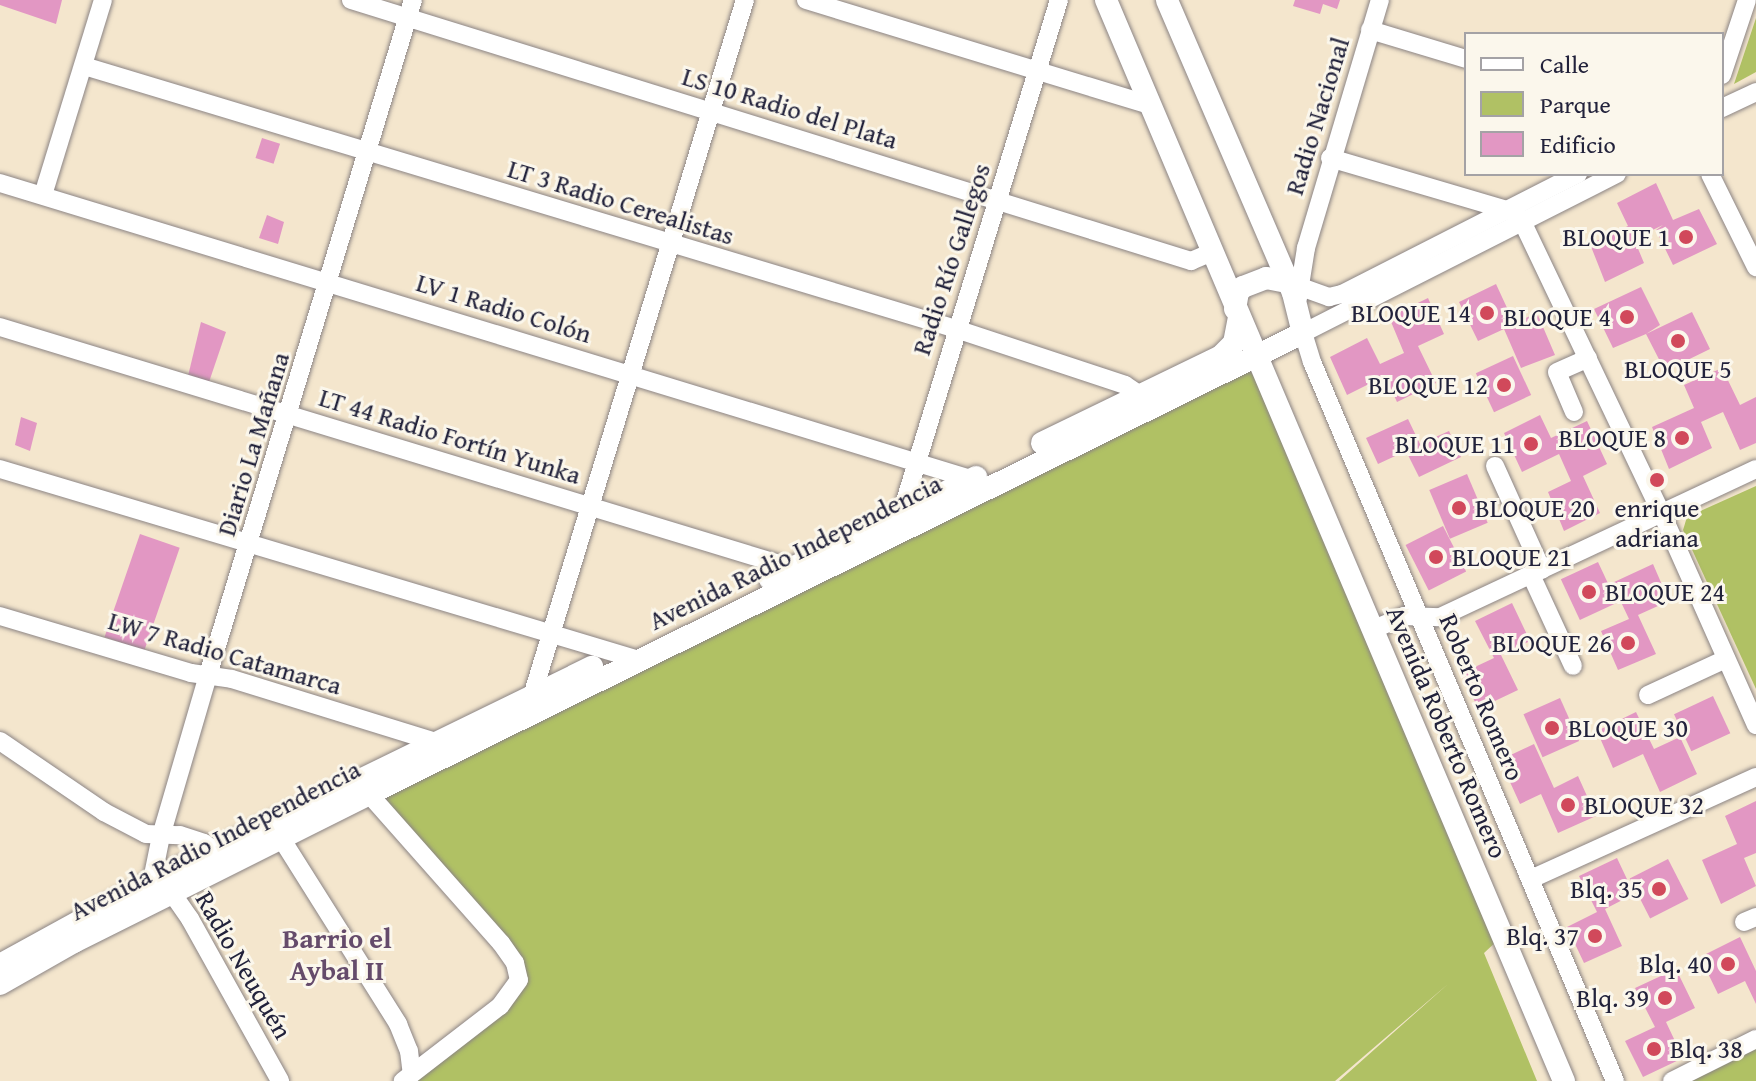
<!DOCTYPE html>
<html>
<head>
<meta charset="utf-8">
<style>
	body { margin:0 }
	#map { position:relative; width:1756px; height:1081px; overflow:hidden; background:#f4e6cd; font-family:"Gentium Book Plus",serif }
	div>[style] { position:absolute }
	.green>* { inset:0; background:#b0c164 }
	.building>* { inset:0; background:#e297c3; transform-origin:0 0 }
	.roads { filter:drop-shadow(0 0 2px #8b8484) drop-shadow(0 0 2px #8b8484) }
	.minor>* { height:18px; margin:-9px; padding:0 9px; transform-origin:9px; border-radius:9px; background:#fff }
	.major>* { height:22px; margin:-11px; padding:0 11px; transform-origin:11px; border-radius:11px; background:#fff }
	.dots>* { width:22px; height:22px; translate:-50% -50%; box-sizing:border-box; border:4px solid #fbf7ec; border-radius:50% }
	span { translate:-50% -50%; white-space:nowrap; text-align:center; line-height:1.15; -webkit-text-stroke:6px #fbf7ec; paint-order:stroke }
	.street-label { font-size:26px; color:#22223b }
	.poi-label { font-size:26px; color:#22223b }
	.right { translate:-100% -50%; text-align:right }
	.left { translate:0 -50%; text-align:left }
	.neighbourhood-label { font-size:28px; color:#654b6b; font-weight:700 }
	.legend { position:absolute; left:1464px; top:32px; width:260px; height:144px; box-sizing:border-box; background:#fbf7ec; border:2px solid #a4a2a5; margin:0; padding:10px 14px; list-style:none; font-size:24px; color:#22223b }
	.legend li { display:flex; align-items:center; gap:16px; height:40px }
	.legend b { width:40px; border:2px solid #a4a2a5 }
</style>
</head>
<body>
<div id="map">
	<div class="green">
		<i style="clip-path:polygon(1756px 18px,1756px 72px,1734px 84px)"></i>
		<i style="clip-path:polygon(1251px 364px,1499px 939px,1484px 953px,1537px 1081px,1339px 1081px,1448px 984px,1335px 1081px,412px 1081px,522px 980px,372px 795px)"></i>
		<i style="clip-path:polygon(1756px 486px,1756px 689px,1683px 530px,1687px 517px)"></i>
		<i style="clip-path:polygon(1756px 1043px,1756px 1081px,1678px 1081px)"></i>
	</div>
	<div class="building">
		<i style="clip-path:polygon(0 0,62px 0,56px 24px,0 5px)"></i>
		<i style="clip-path:polygon(1295px 0,1340px 0,1337px 9px,1323px 4px,1320px 14px,1293px 6px)"></i>
		<i style="left:262px;top:138px;width:19px;height:21px;rotate:18deg"></i>
		<i style="clip-path:polygon(1656px 183px,1673px 220px,1699px 209px,1717px 244px,1673px 265px,1656px 230px,1663px 225px,1634px 239px,1644px 263px,1605px 282px,1590px 244px,1628px 226px,1617px 203px)"></i>
		<i style="clip-path:polygon(267px 215px,284px 222px,278px 244px,259px 238px)"></i>
		<i style="clip-path:polygon(1496px 284px,1514px 323px,1537px 313px,1555px 355px,1521px 368px,1504px 329px,1478px 341px,1459px 302px)"></i>
		<i style="clip-path:polygon(1641px 287px,1660px 325px,1646px 334px,1692px 312px,1710px 349px,1665px 371px,1646px 334px,1613px 348px,1594px 309px)"></i>
		<i style="clip-path:polygon(1428px 298px,1444px 334px,1418px 346px,1436px 383px,1397px 402px,1385px 376px,1347px 395px,1330px 357px,1367px 338px,1380px 364px,1404px 353px,1389px 317px)"></i>
		<i style="clip-path:polygon(201px 322px,226px 332px,209px 382px,188px 376px)"></i>
		<i style="left:1513px;top:356px;width:43px;height:41px;rotate:65deg"></i>
		<i style="clip-path:polygon(1722px 368px,1740px 405px,1756px 397px,1756px 443px,1740px 450px,1723px 412px,1701px 422px,1712px 448px,1669px 469px,1652px 427px,1694px 408px,1684px 385px)"></i>
		<i style="clip-path:polygon(1540px 415px,1551px 438px,1587px 421px,1607px 464px,1583px 476px,1600px 513px,1564px 531px,1548px 492px,1571px 481px,1559px 454px,1522px 472px,1504px 433px)"></i>
		<i style="clip-path:polygon(21px 417px,37px 423px,30px 451px,15px 445px)"></i>
		<i style="clip-path:polygon(1408px 419px,1420px 444px,1449px 431px,1461px 457px,1419px 477px,1406px 451px,1378px 464px,1366px 438px)"></i>
		<i style="left:1467px;top:474px;width:53px;height:41px;rotate:67deg"></i>
		<i style="left:1443px;top:526px;width:51px;height:42px;rotate:63deg"></i>
		<i style="left:140px;top:534px;width:42px;height:109px;rotate:19deg"></i>
		<i style="left:1598px;top:562px;width:45px;height:41px;rotate:65deg"></i>
		<i style="clip-path:polygon(1653px 564px,1669px 601px,1638px 615px,1656px 654px,1618px 670px,1601px 631px,1629px 619px,1612px 583px)"></i>
		<i style="clip-path:polygon(1512px 603px,1530px 641px,1501px 655px,1518px 690px,1478px 709px,1462px 673px,1494px 658px,1475px 621px)"></i>
		<i style="left:1713px;top:696px;width:41px;height:43px;rotate:65deg"></i>
		<i style="left:1560px;top:698px;width:47px;height:40px;rotate:66deg"></i>
		<i style="clip-path:polygon(1636px 712px,1654px 749px,1680px 737px,1697px 774px,1660px 792px,1643px 754px,1613px 768px,1597px 731px)"></i>
		<i style="clip-path:polygon(1534px 744px,1554px 788px,1578px 776px,1596px 816px,1558px 833px,1541px 794px,1520px 804px,1500px 760px)"></i>
		<i style="clip-path:polygon(1756px 801px,1756px 853px,1744px 858px,1756px 886px,1721px 904px,1702px 860px,1737px 844px,1725px 816px)"></i>
		<i style="clip-path:polygon(1617px 858px,1634px 894px,1605px 909px,1622px 946px,1584px 963px,1567px 927px,1597px 912px,1579px 876px)"></i>
		<i style="left:1668px;top:859px;width:45px;height:43px;rotate:63deg"></i>
		<i style="clip-path:polygon(1740px 937px,1756px 971px,1756px 1004px,1745px 981px,1718px 994px,1700px 957px)"></i>
		<i style="clip-path:polygon(1676px 969px,1695px 1008px,1666px 1022px,1683px 1058px,1643px 1077px,1625px 1041px,1655px 1027px,1635px 988px)"></i>
	</div>
	<div class="roads">
		<div class="minor">
			<i style="left:351px;top:0;width:880px;rotate:17.26deg"></i>
			<i style="left:1191px;top:261px;width:23px;rotate:-23deg"></i>
			<i style="left:806px;top:0;width:359px;rotate:17deg"></i>
			<i style="left:1370px;top:30px;width:100px;rotate:16.8deg"></i>
			<i style="left:84px;top:66px;width:911px;rotate:16.78deg"></i>
			<i style="left:956px;top:329px;width:178px;rotate:18.3deg"></i>
			<i style="left:1125px;top:385px;width:18px;rotate:34deg"></i>
			<i style="left:1722px;top:75px;width:79px;rotate:-71.6deg"></i>
			<i style="left:1722px;top:108px;width:38px;rotate:-25deg"></i>
			<i style="left:1330px;top:158px;width:191px;rotate:16.4deg"></i>
			<i style="left:1513px;top:212px;width:11px;rotate:41deg"></i>
			<i style="left:1521px;top:219px;width:327px;rotate:64.5deg"></i>
			<i style="left:1662px;top:514px;width:231px;rotate:66deg"></i>
			<i style="left:1710px;top:174px;width:104px;rotate:63.7deg"></i>
			<i style="left:0;top:183px;width:1021px;rotate:16.96deg"></i>
			<i style="left:43px;top:195px;width:204px;rotate:-72.9deg"></i>
			<i style="left:1287px;top:282px;width:45px;rotate:19.7deg"></i>
			<i style="left:1329px;top:297px;width:13px;rotate:-13deg"></i>
			<i style="left:1342px;top:294px;width:265px;rotate:-27deg"></i>
			<i style="left:1298px;top:298px;width:51px;rotate:-80.9deg"></i>
			<i style="left:1306px;top:248px;width:259px;rotate:-73.4deg"></i>
			<i style="left:0;top:327px;width:828px;rotate:16.92deg"></i>
			<i style="left:1574px;top:412px;width:43px;rotate:-113deg"></i>
			<i style="left:1557px;top:372px;width:34px;rotate:-24deg"></i>
			<i style="left:1495px;top:466px;width:114px;rotate:65.7deg"></i>
			<i style="left:0;top:469px;width:667px;rotate:16.64deg"></i>
			<i style="left:898px;top:524px;width:548px;rotate:-72.92deg"></i>
			<i style="left:1531px;top:575px;width:100px;rotate:65.2deg"></i>
			<i style="left:0;top:616px;width:199px;rotate:16.6deg"></i>
			<i style="left:191px;top:673px;width:41px;rotate:8.3deg"></i>
			<i style="left:232px;top:679px;width:214px;rotate:17.2deg"></i>
			<i style="left:1374px;top:629px;width:33px;rotate:-23deg"></i>
			<i style="left:1404px;top:616px;width:36px;rotate:2deg"></i>
			<i style="left:1440px;top:617px;width:349px;rotate:-25.1deg"></i>
			<i style="left:1648px;top:695px;width:86px;rotate:-24.8deg"></i>
			<i style="left:529px;top:706px;width:738px;rotate:-72.99deg"></i>
			<i style="left:0;top:741px;width:126px;rotate:34.3deg"></i>
			<i style="left:104px;top:812px;width:47px;rotate:27.6deg"></i>
			<i style="left:146px;top:834px;width:34px;rotate:2deg"></i>
			<i style="left:180px;top:835px;width:25px;rotate:18deg"></i>
			<i style="left:204px;top:843px;width:12px;rotate:35deg"></i>
			<i style="left:369px;top:794px;width:199px;rotate:48.5deg"></i>
			<i style="left:501px;top:943px;width:24px;rotate:55deg"></i>
			<i style="left:515px;top:963px;width:17px;rotate:77deg"></i>
			<i style="left:519px;top:980px;width:32px;rotate:126deg"></i>
			<i style="left:500px;top:1006px;width:123px;rotate:142.3deg"></i>
			<i style="left:281px;top:838px;width:220px;rotate:57.8deg"></i>
			<i style="left:398px;top:1024px;width:29px;rotate:68deg"></i>
			<i style="left:409px;top:1051px;width:23px;rotate:83deg"></i>
			<i style="left:1531px;top:879px;width:247px;rotate:-24.4deg"></i>
			<i style="left:165px;top:883px;width:44px;rotate:55.2deg"></i>
			<i style="left:190px;top:919px;width:185px;rotate:60.9deg"></i>
			<i style="left:150px;top:890px;width:55px;rotate:-78.5deg"></i>
			<i style="left:161px;top:836px;width:168px;rotate:-73.7deg"></i>
			<i style="left:208px;top:675px;width:705px;rotate:-73.11deg"></i>
			<i style="left:1744px;top:922px;width:13px;rotate:-23deg"></i>
			<i style="left:1615px;top:1081px;width:780px;rotate:-112.85deg"></i>
			<i style="left:1312px;top:362px;width:30px;rotate:-107deg"></i>
			<i style="left:1303px;top:333px;width:352px;rotate:-26.9deg"></i>
			<i style="left:1672px;top:1081px;width:94px;rotate:-26.6deg"></i>
		</div>
		<div class="major">
			<i style="left:1106px;top:0;width:1174px;rotate:67.04deg"></i>
			<i style="left:1235px;top:309px;width:17px;rotate:-80deg"></i>
			<i style="left:1238px;top:292px;width:7px;rotate:-45deg"></i>
			<i style="left:1243px;top:287px;width:25px;rotate:-21deg"></i>
			<i style="left:1266px;top:278px;width:21px;rotate:11deg"></i>
			<i style="left:1042px;top:443px;width:199px;rotate:-25.9deg"></i>
			<i style="left:1221px;top:356px;width:18px;rotate:-45deg"></i>
			<i style="left:1234px;top:343px;width:25px;rotate:-79deg"></i>
			<i style="left:770px;top:579px;width:230px;rotate:-26.3deg"></i>
			<i style="left:0;top:965px;width:172px;rotate:-28.8deg"></i>
			<i style="left:151px;top:882px;width:491px;rotate:-26deg"></i>
			<i style="left:0;top:984px;width:85px;rotate:-29.6deg"></i>
			<i style="left:74px;top:942px;width:330px;rotate:-26.6deg"></i>
			<i style="left:369px;top:794px;width:1042px;rotate:-26.27deg"></i>
			<i style="left:1303px;top:333px;width:41px;rotate:-104deg"></i>
			<i style="left:1293px;top:293px;width:319px;rotate:-113.3deg"></i>
		</div>
	</div>
	<div class="dots">
		<i style="left:1686px;top:237px;background:#d1495b"></i>
		<i style="left:1487px;top:313px;background:#d1495b"></i>
		<i style="left:1627px;top:317px;background:#d1495b"></i>
		<i style="left:1678px;top:341px;background:#d1495b"></i>
		<i style="left:1504px;top:385px;background:#d1495b"></i>
		<i style="left:1682px;top:438px;background:#d1495b"></i>
		<i style="left:1531px;top:444px;background:#d1495b"></i>
		<i style="left:1657px;top:480px;background:#d1495b"></i>
		<i style="left:1459px;top:508px;background:#d1495b"></i>
		<i style="left:1436px;top:557px;background:#d1495b"></i>
		<i style="left:1589px;top:592px;background:#d1495b"></i>
		<i style="left:1628px;top:643px;background:#d1495b"></i>
		<i style="left:1552px;top:728px;background:#d1495b"></i>
		<i style="left:1568px;top:805px;background:#d1495b"></i>
		<i style="left:1659px;top:889px;background:#d1495b"></i>
		<i style="left:1595px;top:936px;background:#d1495b"></i>
		<i style="left:1728px;top:964px;background:#d1495b"></i>
		<i style="left:1665px;top:998px;background:#d1495b"></i>
		<i style="left:1654px;top:1049px;background:#d1495b"></i>
	</div>
	<div class="street-label">
		<span style="left:790px;top:108px;rotate:17deg">LS 10 Radio del Plata</span>
		<span style="left:1317px;top:116px;rotate:-73deg">Radio Nacional</span>
		<span style="left:621px;top:202px;rotate:17deg">LT 3 Radio Cerealistas</span>
		<span style="left:951px;top:259px;rotate:-72deg">Radio Río Gallegos</span>
		<span style="left:504px;top:308px;rotate:17deg">LV 1 Radio Colón</span>
		<span style="left:450px;top:436px;rotate:17deg">LT 44 Radio Fortín Yunka</span>
		<span style="left:253px;top:444px;rotate:-73deg">Diario La Mañana</span>
		<span style="left:795px;top:552px;rotate:-26deg">Avenida Radio Independencia</span>
		<span style="left:225px;top:653px;rotate:16deg">LW 7 Radio Catamarca</span>
		<span style="left:1482px;top:697px;rotate:67deg">Roberto Romero</span>
		<span style="left:1447px;top:732px;rotate:67deg">Avenida Roberto Romero</span>
		<span style="left:215px;top:840px;rotate:-27deg">Avenida Radio Independencia</span>
		<span style="left:244px;top:965px;rotate:60deg">Radio Neuquén</span>
	</div>
	<div class="poi-label">
		<span class="right" style="left:1670px;top:237px">BLOQUE 1</span>
		<span class="right" style="left:1471px;top:313px">BLOQUE 14</span>
		<span class="right" style="left:1611px;top:317px">BLOQUE 4</span>
		<span style="left:1678px;top:369px">BLOQUE 5</span>
		<span class="right" style="left:1488px;top:385px">BLOQUE 12</span>
		<span class="right" style="left:1666px;top:438px">BLOQUE 8</span>
		<span class="right" style="left:1515px;top:444px">BLOQUE 11</span>
		<span class="left" style="left:1475px;top:508px">BLOQUE 20</span>
		<span style="left:1657px;top:523px">enrique<br>adriana</span>
		<span class="left" style="left:1452px;top:557px">BLOQUE 21</span>
		<span class="left" style="left:1605px;top:592px">BLOQUE 24</span>
		<span class="right" style="left:1612px;top:643px">BLOQUE 26</span>
		<span class="left" style="left:1568px;top:728px">BLOQUE 30</span>
		<span class="left" style="left:1584px;top:805px">BLOQUE 32</span>
		<span class="right" style="left:1643px;top:889px">Blq. 35</span>
		<span class="right" style="left:1579px;top:936px">Blq. 37</span>
		<span class="right" style="left:1712px;top:964px">Blq. 40</span>
		<span class="right" style="left:1649px;top:998px">Blq. 39</span>
		<span class="left" style="left:1670px;top:1049px">Blq. 38</span>
	</div>
	<div class="neighbourhood-label">
		<span style="left:337px;top:954px">Barrio el<br>Aybal II</span>
	</div>
	<ul class="legend">
	<li><b style="height:10px;background:#fff"></b>Calle</li>
	<li><b style="height:22px;background:#b0c164"></b>Parque</li>
	<li><b style="height:22px;background:#e297c3"></b>Edificio</li>
	</ul>
</div>
</body>
</html>
